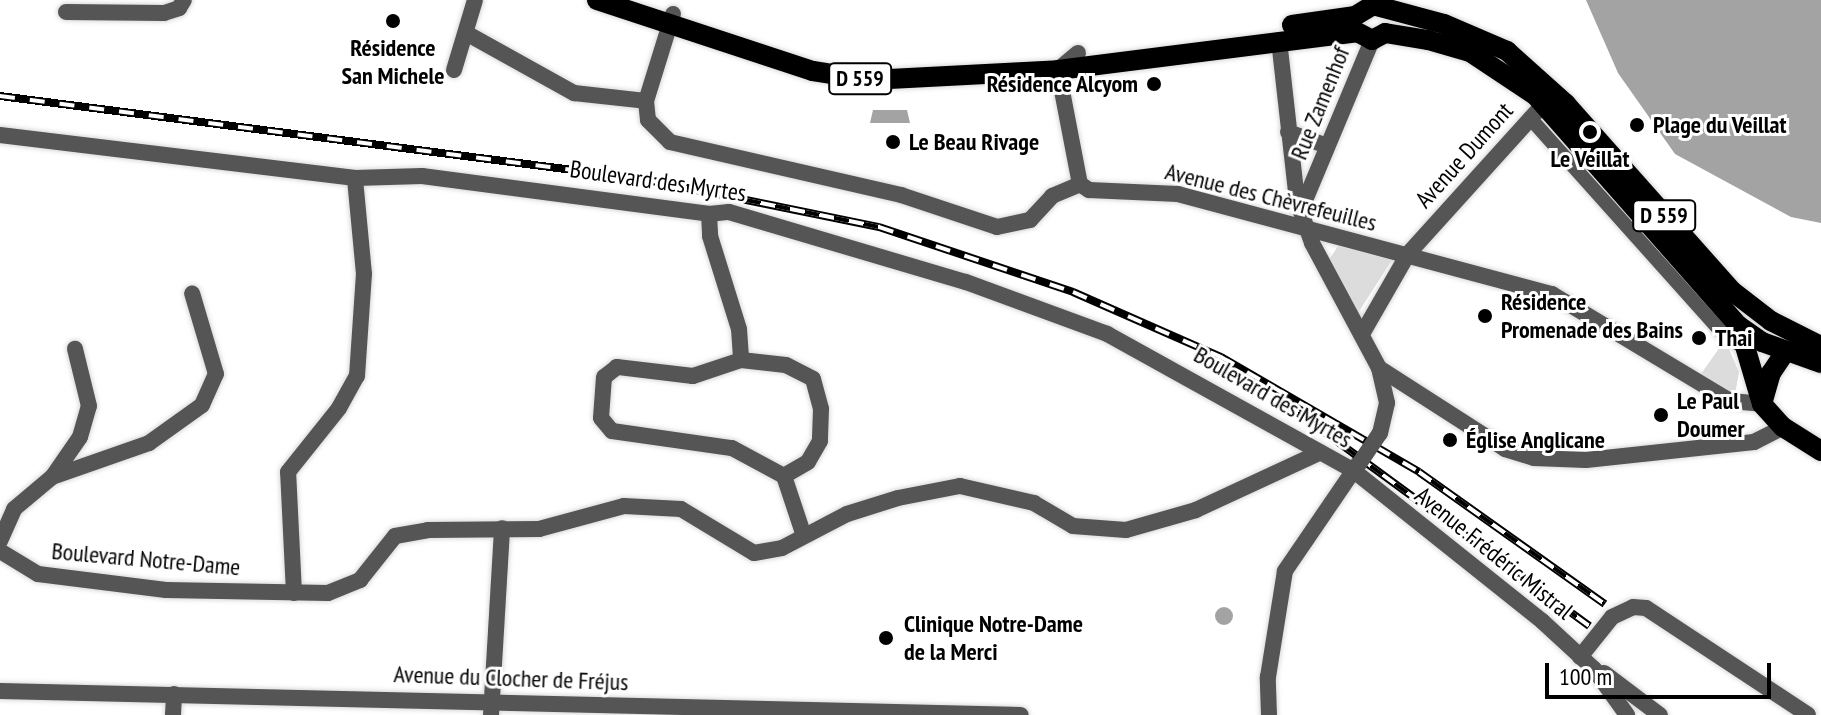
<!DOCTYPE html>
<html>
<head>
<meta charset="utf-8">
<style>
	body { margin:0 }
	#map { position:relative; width:1821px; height:715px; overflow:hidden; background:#fff; font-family:"PT Sans Narrow",sans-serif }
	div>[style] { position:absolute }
	.green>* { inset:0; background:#dcdcdc }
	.water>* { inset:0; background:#a3a3a3 }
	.round { border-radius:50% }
	.roads { filter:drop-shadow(0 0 2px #dbdbdb) drop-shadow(0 0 2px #dbdbdb) }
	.pedestrian>* { height:14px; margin:-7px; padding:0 7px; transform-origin:7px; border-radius:7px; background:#555 }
	.minor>* { height:16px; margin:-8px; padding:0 8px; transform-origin:8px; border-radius:8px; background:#555 }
	.primary>* { height:20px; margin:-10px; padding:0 10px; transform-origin:10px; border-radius:10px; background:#000 }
	.rail>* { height:8px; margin-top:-4px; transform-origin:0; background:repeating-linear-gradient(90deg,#fff 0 15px,#000 0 30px); box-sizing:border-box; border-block:2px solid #000 }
	.minor-bridge>* { height:16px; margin:-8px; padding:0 8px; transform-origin:8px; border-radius:8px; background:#555 }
	.dots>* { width:22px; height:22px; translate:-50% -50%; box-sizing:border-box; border:4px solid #fff; border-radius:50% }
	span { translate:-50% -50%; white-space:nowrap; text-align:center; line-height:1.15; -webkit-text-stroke:6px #fff; paint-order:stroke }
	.shield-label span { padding:2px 6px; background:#fff; border:2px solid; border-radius:6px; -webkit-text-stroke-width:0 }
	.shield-label { font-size:22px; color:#000; font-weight:700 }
	.poi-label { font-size:24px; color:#000; font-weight:700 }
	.right { translate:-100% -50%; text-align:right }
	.left { translate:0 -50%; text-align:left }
	.street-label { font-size:24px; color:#000 }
	.scale { position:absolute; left:1545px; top:663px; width:226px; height:36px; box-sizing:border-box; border:4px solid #000; border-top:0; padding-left:10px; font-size:24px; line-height:28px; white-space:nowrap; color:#000; -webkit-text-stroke:6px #fff; paint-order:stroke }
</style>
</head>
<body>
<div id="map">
	<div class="green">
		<i style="clip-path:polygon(1338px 246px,1392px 260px,1356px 316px,1329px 260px)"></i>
		<i style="clip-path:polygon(1725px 340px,1739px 372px,1735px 395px,1698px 378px)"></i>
	</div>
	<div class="water">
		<i style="clip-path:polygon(1586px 0,1821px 0,1821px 223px,1791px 217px,1675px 154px,1618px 73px)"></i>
		<i style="clip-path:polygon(873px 110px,907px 110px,910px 123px,870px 123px)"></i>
		<i class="round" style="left:1215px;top:607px;width:18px;height:18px"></i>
	</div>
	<div class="roads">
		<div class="pedestrian">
			<i style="left:1530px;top:118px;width:295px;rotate:48.2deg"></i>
			<i style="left:1727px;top:338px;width:18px;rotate:27deg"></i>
		</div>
		<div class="minor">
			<i style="left:66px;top:12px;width:98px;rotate:0.6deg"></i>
			<i style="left:164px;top:13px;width:16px;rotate:-18deg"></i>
			<i style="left:179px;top:8px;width:9px;rotate:-58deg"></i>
			<i style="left:673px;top:14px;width:91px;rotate:107.2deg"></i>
			<i style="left:646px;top:101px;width:19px;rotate:84deg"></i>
			<i style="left:648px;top:120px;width:31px;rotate:45deg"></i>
			<i style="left:670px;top:142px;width:237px;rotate:12.9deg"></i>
			<i style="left:901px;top:195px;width:101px;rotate:18.4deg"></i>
			<i style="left:997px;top:227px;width:34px;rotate:-12deg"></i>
			<i style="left:1030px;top:220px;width:33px;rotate:-47deg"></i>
			<i style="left:1052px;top:196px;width:30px;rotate:-23deg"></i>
			<i style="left:1080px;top:184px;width:11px;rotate:34deg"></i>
			<i style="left:1089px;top:190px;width:89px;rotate:2.6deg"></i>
			<i style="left:1178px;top:194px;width:387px;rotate:15deg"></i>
			<i style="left:1552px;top:294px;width:208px;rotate:31deg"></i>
			<i style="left:1730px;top:401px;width:32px;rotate:5deg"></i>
			<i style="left:466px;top:33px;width:124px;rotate:29.1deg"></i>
			<i style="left:574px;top:93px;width:72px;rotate:6.3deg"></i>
			<i style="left:1279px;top:40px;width:162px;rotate:83.6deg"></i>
			<i style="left:1297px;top:201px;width:45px;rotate:70.3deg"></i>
			<i style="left:1312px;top:243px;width:142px;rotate:61.8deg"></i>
			<i style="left:1379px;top:368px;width:36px;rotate:77deg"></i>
			<i style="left:1387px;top:403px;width:31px;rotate:103deg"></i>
			<i style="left:1078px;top:53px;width:26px;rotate:140deg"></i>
			<i style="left:1058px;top:70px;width:116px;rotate:79.1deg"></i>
			<i style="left:454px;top:70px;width:73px;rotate:-73.3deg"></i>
			<i style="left:1288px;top:132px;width:41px;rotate:19.7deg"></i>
			<i style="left:0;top:135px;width:358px;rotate:6.9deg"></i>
			<i style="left:355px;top:178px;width:67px;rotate:-1.7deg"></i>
			<i style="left:422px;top:176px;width:290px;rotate:7.5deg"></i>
			<i style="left:709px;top:214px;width:20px;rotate:-6deg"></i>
			<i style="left:729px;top:212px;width:247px;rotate:16.5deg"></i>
			<i style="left:966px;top:282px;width:150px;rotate:20.2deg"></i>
			<i style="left:1107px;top:334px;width:282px;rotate:29deg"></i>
			<i style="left:1354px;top:471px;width:241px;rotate:38.6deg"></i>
			<i style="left:1542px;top:621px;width:71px;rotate:42.7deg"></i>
			<i style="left:1594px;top:669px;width:57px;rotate:54.3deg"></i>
			<i style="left:1301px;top:210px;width:184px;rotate:-67.3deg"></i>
			<i style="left:709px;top:214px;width:22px;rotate:87deg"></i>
			<i style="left:710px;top:236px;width:97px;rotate:72.7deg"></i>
			<i style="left:739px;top:329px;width:31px;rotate:86deg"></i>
			<i style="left:741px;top:360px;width:51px;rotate:161.6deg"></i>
			<i style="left:693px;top:376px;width:77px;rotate:-173.2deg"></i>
			<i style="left:617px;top:367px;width:16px;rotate:142deg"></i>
			<i style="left:604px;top:377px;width:41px;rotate:94.2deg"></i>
			<i style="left:601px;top:418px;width:17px;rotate:50deg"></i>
			<i style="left:612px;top:431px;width:121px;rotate:8.1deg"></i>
			<i style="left:732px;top:448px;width:59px;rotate:28.3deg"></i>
			<i style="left:784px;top:476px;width:63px;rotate:71.6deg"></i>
			<i style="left:1362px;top:334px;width:92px;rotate:-60.1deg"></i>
			<i style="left:1408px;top:254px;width:213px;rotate:-47.9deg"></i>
			<i style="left:741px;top:360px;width:45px;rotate:6.3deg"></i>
			<i style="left:786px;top:365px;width:30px;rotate:27deg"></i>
			<i style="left:813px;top:379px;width:31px;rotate:75deg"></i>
			<i style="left:821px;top:409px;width:32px;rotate:92deg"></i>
			<i style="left:820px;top:441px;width:24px;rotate:120deg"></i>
			<i style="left:808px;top:462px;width:28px;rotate:150deg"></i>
			<i style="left:1379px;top:368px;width:150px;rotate:32.7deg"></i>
			<i style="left:1505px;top:449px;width:30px;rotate:17deg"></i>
			<i style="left:1534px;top:458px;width:52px;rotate:2.2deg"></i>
			<i style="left:1586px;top:460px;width:169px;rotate:-6.1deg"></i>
			<i style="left:1754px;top:442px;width:33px;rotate:-27deg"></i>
			<i style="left:53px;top:476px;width:47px;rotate:-55.3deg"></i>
			<i style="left:80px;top:437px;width:32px;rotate:-74deg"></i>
			<i style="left:89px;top:406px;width:59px;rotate:-103.8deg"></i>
			<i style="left:0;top:541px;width:35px;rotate:-66deg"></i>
			<i style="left:14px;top:509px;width:50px;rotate:-40.1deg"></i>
			<i style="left:52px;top:477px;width:103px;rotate:-19.3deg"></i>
			<i style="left:149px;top:443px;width:65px;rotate:-35.6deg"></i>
			<i style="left:202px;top:405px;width:34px;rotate:-66deg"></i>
			<i style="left:216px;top:374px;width:84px;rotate:-106.5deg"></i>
			<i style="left:0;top:551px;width:44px;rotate:31.2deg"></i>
			<i style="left:38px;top:574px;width:129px;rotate:7.1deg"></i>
			<i style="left:166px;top:590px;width:162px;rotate:1.1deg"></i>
			<i style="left:328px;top:593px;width:35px;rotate:-22deg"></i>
			<i style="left:360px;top:580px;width:56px;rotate:-51.5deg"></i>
			<i style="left:395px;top:536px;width:34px;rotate:-10deg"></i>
			<i style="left:428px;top:530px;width:111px;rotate:-0.5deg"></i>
			<i style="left:539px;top:529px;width:88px;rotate:-15.1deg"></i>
			<i style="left:624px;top:506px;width:57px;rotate:3deg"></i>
			<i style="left:681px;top:509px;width:85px;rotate:31.1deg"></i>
			<i style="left:754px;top:553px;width:28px;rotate:-10deg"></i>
			<i style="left:782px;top:548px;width:73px;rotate:-27.6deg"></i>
			<i style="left:847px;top:514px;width:53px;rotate:-17.4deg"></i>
			<i style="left:898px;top:498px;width:63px;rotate:-11deg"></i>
			<i style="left:960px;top:486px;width:76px;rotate:12.9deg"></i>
			<i style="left:1034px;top:503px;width:45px;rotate:30.5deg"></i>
			<i style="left:1073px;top:526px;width:53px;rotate:4.3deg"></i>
			<i style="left:1126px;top:530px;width:73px;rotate:-15.9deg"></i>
			<i style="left:1196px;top:510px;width:136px;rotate:-24.9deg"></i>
			<i style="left:294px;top:593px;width:121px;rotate:-92.8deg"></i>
			<i style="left:288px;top:472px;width:82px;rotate:-51.4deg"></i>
			<i style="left:339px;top:408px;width:37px;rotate:-61deg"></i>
			<i style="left:357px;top:376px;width:102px;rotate:-86.1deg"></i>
			<i style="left:364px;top:274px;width:96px;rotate:-95.4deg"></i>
			<i style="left:1580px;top:657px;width:51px;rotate:-51.3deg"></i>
			<i style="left:1612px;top:617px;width:23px;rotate:-25deg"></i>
			<i style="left:1633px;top:607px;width:13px;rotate:4deg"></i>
			<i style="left:1646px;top:608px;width:194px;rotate:33.4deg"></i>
			<i style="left:1604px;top:673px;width:70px;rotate:36.9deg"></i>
			<i style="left:0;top:691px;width:1021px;rotate:1.35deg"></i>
			<i style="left:173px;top:715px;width:21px;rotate:-87deg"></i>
			<i style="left:491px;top:715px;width:187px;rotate:-86.6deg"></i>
			<i style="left:1269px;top:715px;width:38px;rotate:-92deg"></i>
			<i style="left:1268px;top:677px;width:107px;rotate:-80.9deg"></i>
			<i style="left:1285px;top:571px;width:130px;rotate:-55.7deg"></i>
		</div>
		<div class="primary">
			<i style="left:597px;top:0;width:227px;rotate:18.2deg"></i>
			<i style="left:813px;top:71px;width:58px;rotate:9deg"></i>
			<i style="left:870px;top:80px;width:188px;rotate:-3deg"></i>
			<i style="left:1058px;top:70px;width:301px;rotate:-7.2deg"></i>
			<i style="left:1357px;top:32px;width:17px;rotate:28deg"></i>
			<i style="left:1372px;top:40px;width:15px;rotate:-28deg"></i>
			<i style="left:1385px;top:33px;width:44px;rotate:9.2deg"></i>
			<i style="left:1428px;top:40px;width:44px;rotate:15.9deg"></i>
			<i style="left:1470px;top:52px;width:78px;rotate:33.5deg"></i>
			<i style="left:1535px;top:95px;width:308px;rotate:48.6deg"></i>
			<i style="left:1739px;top:326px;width:28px;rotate:35deg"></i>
			<i style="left:1762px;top:342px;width:63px;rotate:19.6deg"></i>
			<i style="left:1292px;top:25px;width:64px;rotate:-8.1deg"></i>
			<i style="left:1355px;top:16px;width:21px;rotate:-31deg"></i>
			<i style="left:1373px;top:5px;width:73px;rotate:15deg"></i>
			<i style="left:1444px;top:24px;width:69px;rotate:23.2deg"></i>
			<i style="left:1507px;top:51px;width:79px;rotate:41.9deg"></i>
			<i style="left:1566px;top:104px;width:250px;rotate:48.4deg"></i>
			<i style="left:1732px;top:291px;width:49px;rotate:37.6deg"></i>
			<i style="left:1771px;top:321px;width:56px;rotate:26.6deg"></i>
			<i style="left:1739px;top:326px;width:81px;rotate:73.6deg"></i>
			<i style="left:1762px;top:404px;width:31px;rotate:48deg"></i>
			<i style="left:1783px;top:427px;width:45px;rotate:32.3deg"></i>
			<i style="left:1762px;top:404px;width:32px;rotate:-74deg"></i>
			<i style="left:1771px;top:373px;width:25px;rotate:-56deg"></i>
		</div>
	</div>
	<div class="rail">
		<i style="left:0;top:96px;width:648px;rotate:7.36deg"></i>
		<i style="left:643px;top:179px;width:241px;rotate:11.5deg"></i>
		<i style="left:879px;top:227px;width:205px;rotate:18.5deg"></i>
		<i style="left:1073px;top:292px;width:162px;rotate:23.7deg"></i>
		<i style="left:1221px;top:357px;width:229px;rotate:30.1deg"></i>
		<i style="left:1419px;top:472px;width:228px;rotate:35.4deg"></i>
		<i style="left:1286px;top:404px;width:376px;rotate:36.2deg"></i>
	</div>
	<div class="minor-bridge">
		<i style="left:1359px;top:464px;width:37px;rotate:-56deg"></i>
	</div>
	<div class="dots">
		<i style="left:393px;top:21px;background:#000"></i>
		<i style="left:1154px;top:84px;background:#000"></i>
		<i style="left:1637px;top:125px;background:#000"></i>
		<i style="left:1590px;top:132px;background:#000"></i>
		<i style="left:893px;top:142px;background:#000"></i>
		<i style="left:1485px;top:316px;background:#000"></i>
		<i style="left:1699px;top:338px;background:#000"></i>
		<i style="left:1661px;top:415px;background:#000"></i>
		<i style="left:1450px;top:440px;background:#000"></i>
		<i style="left:886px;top:638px;background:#000"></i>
	</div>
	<div class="shield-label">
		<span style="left:860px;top:79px">D 559</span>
		<span style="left:1664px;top:216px">D 559</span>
	</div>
	<div class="poi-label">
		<span style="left:393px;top:62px">Résidence<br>San Michele</span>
		<span class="right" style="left:1138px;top:84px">Résidence Alcyom</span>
		<span class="left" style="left:1653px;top:125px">Plage du Veillat</span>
		<span class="left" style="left:909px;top:142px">Le Beau Rivage</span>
		<span style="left:1590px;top:159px">Le Veillat</span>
		<span class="left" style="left:1501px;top:316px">Résidence<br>Promenade des Bains</span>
		<span class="left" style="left:1715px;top:338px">Thai</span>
		<span class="left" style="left:1677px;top:415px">Le Paul<br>Doumer</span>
		<span class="left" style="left:1466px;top:440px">Église Anglicane</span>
		<span class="left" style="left:904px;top:638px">Clinique Notre-Dame<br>de la Merci</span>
	</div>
	<div class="street-label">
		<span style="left:1320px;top:103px;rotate:-68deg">Rue Zamenhof</span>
		<span style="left:1464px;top:155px;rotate:-48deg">Avenue Dumont</span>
		<span style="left:658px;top:181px;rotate:8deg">Boulevard des Myrtes</span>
		<span style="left:1271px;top:197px;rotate:14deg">Avenue des Chèvrefeuilles</span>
		<span style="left:1273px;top:397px;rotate:30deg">Boulevard des Myrtes</span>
		<span style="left:1494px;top:553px;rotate:39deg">Avenue Frédéric Mistral</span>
		<span style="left:146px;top:559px;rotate:5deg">Boulevard Notre-Dame</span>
		<span style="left:511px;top:678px;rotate:2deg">Avenue du Clocher de Fréjus</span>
	</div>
	<div class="scale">100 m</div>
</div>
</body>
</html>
